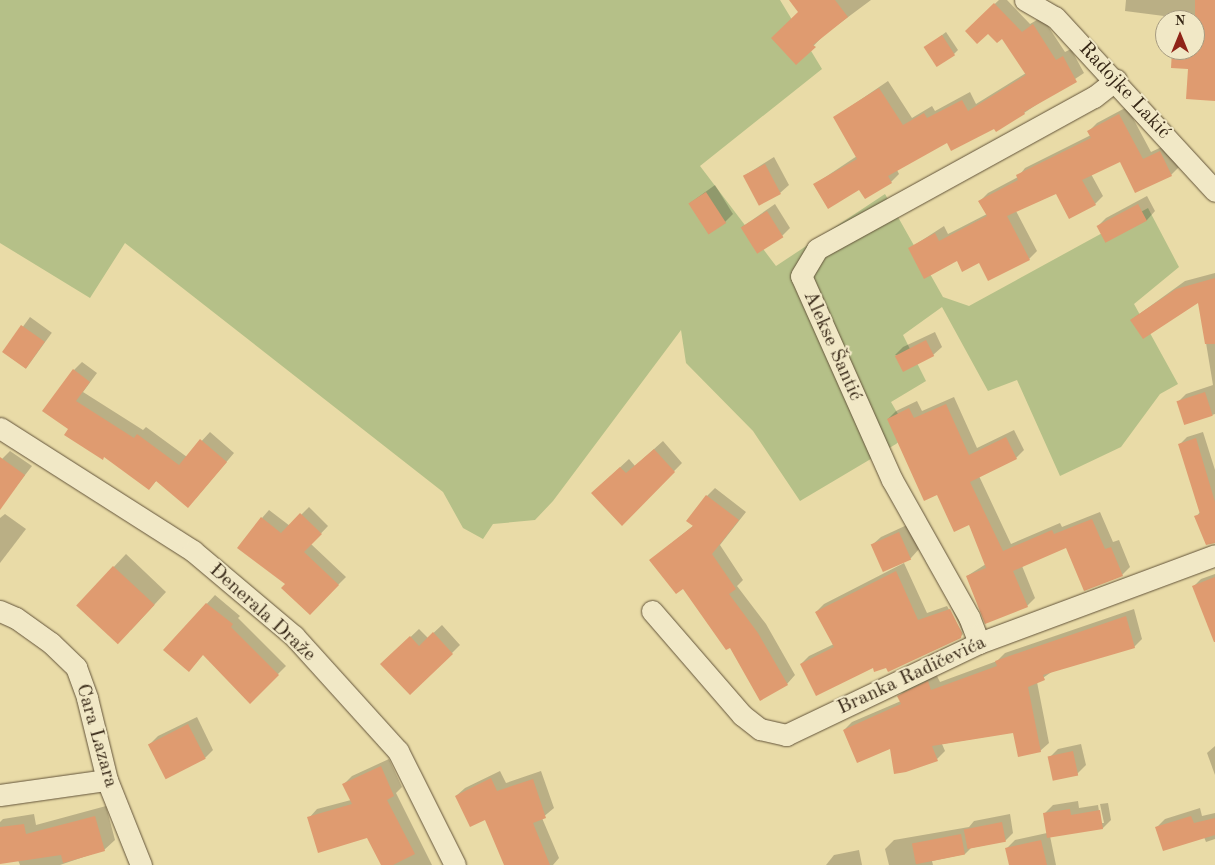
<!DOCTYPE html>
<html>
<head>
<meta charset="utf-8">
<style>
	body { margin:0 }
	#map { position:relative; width:1215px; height:865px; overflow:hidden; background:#e9dba7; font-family:"Old Standard TT",serif }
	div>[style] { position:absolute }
	.green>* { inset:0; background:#b5c088 }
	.shadow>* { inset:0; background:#0003; transform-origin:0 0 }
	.building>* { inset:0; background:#df9b70; transform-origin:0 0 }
	.roads { filter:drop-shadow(0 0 1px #63543a) drop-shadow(0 0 1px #63543a) }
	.street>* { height:21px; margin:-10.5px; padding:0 10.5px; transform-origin:10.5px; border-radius:10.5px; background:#f1e8c6 }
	span { translate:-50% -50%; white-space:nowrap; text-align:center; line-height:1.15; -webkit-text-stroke:4px #f1e8c6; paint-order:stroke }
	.street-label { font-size:20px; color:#362716 }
	.north { position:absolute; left:1155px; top:10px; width:50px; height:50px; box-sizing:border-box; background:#f1e8c6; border:1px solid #a69b80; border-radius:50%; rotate:0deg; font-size:14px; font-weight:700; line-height:20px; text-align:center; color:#362716 }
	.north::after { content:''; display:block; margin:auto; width:18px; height:22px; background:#8f2418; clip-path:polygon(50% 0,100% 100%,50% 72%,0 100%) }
</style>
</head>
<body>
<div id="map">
	<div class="green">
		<i style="clip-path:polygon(0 0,780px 0,822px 69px,700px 166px,776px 266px,885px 194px,943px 297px,969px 306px,1148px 208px,1179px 267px,1134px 304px,1178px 384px,1160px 394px,1121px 447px,1060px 476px,1017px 380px,988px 391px,942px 307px,903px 335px,926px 381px,891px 402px,909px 433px,896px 444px,800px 501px,753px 431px,686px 363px,681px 330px,553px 501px,535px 520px,493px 524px,483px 539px,463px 528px,443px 492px,125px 243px,90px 298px,0 243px)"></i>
	</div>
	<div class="shadow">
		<i style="clip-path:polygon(793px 0,871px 0,824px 35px,796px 64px,800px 12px)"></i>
		<i style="clip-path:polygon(999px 0,1007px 0,1030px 24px,1042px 17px,1065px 52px,1071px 49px,1084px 73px,1024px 113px,994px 127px,947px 141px,897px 170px,899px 174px,891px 182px,860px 189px,815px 184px,857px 156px,835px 117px,888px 81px,912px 118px,932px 106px,935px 111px,970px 92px,976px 104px,1026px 73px,1002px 37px,988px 32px,966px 31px)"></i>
		<i style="clip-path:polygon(1126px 0,1215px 0,1215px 100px,1174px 50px,1195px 50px,1195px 20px,1125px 11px)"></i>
		<i style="clip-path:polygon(946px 32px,958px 50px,954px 54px,925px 48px)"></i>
		<i style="clip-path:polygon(1127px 107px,1151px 152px,1168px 144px,1179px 167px,1171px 175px,1121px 160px,1091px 174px,1103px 196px,1095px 204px,1057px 193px,1016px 211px,1037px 251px,1029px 259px,958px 260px,910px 248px,944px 226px,948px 234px,987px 214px,980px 201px,988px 193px,1018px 177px,1025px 168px,1091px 135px,1089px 131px,1097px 123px)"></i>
		<i style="clip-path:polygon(774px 157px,789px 185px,780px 193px,744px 176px)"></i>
		<i style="clip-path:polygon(715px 185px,733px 214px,725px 222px,690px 203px)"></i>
		<i style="clip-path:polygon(1147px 196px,1155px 211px,1147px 220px,1106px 241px,1098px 226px,1106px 218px)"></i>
		<i style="clip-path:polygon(775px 204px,790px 228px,782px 236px,742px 227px)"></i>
		<i style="clip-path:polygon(1215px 273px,1215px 414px,1185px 424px,1178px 402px,1186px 394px,1213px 385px,1199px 301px,1131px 320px,1185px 281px)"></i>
		<i style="left:30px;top:317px;width:27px;height:44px;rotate:36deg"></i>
		<i style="clip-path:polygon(935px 332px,942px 347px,933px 355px,895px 355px,903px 347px)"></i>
		<i style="clip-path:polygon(82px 362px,97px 373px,83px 392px,143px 430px,146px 427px,187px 457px,210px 432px,234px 453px,196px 498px,157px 480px,149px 489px,70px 429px,74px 370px)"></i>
		<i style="clip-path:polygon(954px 397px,977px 448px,1014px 430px,1024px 450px,1016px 458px,979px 476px,1011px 544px,1060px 523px,1062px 527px,1100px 512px,1113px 542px,1119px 540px,1130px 567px,1122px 575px,1066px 546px,1022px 566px,1035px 598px,1027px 606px,967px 576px,986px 564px,970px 524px,938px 493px,888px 419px,896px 411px,917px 401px,922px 411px)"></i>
		<i style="clip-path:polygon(1203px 432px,1215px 470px,1215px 542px,1196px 517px,1200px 512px,1180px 444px,1187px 437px)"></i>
		<i style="clip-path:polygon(663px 441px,682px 463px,622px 524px,601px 485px,629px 459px,635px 466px)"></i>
		<i style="clip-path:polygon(10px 451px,32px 466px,5px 501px,0 497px,0 461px)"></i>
		<i style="clip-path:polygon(715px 488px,746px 512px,720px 545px,743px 580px,737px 586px,766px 624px,795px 675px,787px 684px,730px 646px,683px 587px,651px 560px,694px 525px,707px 496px)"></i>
		<i style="clip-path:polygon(309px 507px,328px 526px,311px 544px,346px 577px,310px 613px,286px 584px,262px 518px,269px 510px,290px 526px)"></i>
		<i style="clip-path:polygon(5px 514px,26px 529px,0 563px,0 518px)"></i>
		<i style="clip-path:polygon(907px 525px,919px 549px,911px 558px,883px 570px,872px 545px,881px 537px)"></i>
		<i style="clip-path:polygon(126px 554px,166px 592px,131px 630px,78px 605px)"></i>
		<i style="clip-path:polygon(904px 563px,927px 613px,947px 606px,963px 634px,960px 637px,887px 666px,801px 664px,809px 656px,834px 644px,816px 612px,824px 604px)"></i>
		<i style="clip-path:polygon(1215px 574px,1215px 623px,1193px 587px,1201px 579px)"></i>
		<i style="clip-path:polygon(215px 595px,240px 616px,238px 618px,286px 666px,250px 702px,204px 654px,165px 649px)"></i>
		<i style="clip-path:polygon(958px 602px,968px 629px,963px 633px,950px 605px)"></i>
		<i style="clip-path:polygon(1134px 609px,1142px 639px,1134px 647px,1053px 671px,1037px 682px,1049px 743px,1040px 751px,1014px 732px,942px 744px,945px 751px,937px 759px,844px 730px,852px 722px,901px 701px,899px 696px,907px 688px,936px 674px,940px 682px,997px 661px,1005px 653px)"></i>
		<i style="clip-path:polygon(442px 625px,460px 645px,452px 653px,382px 664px,419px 629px,428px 638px)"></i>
		<i style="clip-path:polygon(197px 717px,213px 750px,205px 758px,150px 744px,158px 736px)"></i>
		<i style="clip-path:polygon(1081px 744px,1086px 765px,1077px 774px,1050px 757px,1058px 749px)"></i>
		<i style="clip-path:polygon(1215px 746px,1215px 775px,1207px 753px)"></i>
		<i style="clip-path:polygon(389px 759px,402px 787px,396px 793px,432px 865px,382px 865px,368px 837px,309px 818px,317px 809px,351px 800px,344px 784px,352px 776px)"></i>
		<i style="clip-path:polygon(500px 771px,506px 783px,541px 771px,554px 808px,542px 818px,559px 858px,553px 865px,505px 865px,485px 818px,456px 796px,465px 788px)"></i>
		<i style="clip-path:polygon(1078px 801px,1079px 808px,1098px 805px,1101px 823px,1104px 823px,1100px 804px,1108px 803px,1111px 820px,1103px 828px,1050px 836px,1056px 865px,1010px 865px,1006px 849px,1015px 840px,1047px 833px,1044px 814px,1053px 805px)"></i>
		<i style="clip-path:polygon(106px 806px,115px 840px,104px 850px,60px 865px,20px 865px,18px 860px,0 863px,0 822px,3px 819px,34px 814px,36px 825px)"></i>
		<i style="clip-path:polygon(1200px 808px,1202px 816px,1215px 813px,1215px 839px,1206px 842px,1204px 837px,1157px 827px,1165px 819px)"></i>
		<i style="clip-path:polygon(1010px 814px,1013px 833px,1005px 841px,971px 848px,965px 854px,932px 861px,933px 865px,889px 865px,885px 849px,894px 840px,969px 827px,974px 821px)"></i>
		<i style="clip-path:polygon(859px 850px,862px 865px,826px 865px,834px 855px)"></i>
	</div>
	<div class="building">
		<i style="clip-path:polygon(789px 0,835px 0,848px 17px,813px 45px,816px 47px,796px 65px,771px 38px,798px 12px)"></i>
		<i style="clip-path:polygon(1195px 0,1215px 0,1215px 101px,1186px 99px,1188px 69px,1171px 68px,1172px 50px,1195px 50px)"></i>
		<i style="clip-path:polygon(994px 3px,1022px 32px,1033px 24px,1056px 60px,1063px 56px,1077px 82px,1024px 112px,1025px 114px,996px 132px,994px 129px,951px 151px,947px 143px,888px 176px,892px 183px,865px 199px,859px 190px,828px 209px,813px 184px,857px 159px,833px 117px,879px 88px,903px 125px,924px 113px,927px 118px,962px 100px,968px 111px,1026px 75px,1002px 39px,997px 43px,988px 34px,977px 44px,965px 31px)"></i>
		<i style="left:942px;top:35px;width:24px;height:22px;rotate:57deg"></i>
		<i style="clip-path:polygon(1119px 114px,1143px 159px,1160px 151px,1172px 176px,1135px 193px,1120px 162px,1082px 180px,1096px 205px,1069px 219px,1056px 194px,1007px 216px,1030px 260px,988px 281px,979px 263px,962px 272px,957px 261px,924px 279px,908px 248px,935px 233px,939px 241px,987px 216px,978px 201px,1018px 180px,1016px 175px,1091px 138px,1087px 131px)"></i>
		<i style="left:765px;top:164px;width:34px;height:25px;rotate:62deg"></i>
		<i style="left:706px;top:192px;width:37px;height:21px;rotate:57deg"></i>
		<i style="left:1138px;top:204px;width:19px;height:47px;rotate:62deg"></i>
		<i style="left:767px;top:211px;width:31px;height:31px;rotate:58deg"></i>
		<i style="clip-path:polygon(1215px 278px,1215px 344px,1205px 344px,1198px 303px,1143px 339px,1130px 320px,1176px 289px)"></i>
		<i style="left:21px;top:325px;width:29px;height:33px;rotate:35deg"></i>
		<i style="left:926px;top:340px;width:18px;height:35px;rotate:63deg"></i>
		<i style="clip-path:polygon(73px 369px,90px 382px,76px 401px,134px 438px,137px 434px,179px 465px,200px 439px,227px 462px,188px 508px,156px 481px,149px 490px,104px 457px,103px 460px,64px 435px,68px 429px,42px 411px)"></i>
		<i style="left:1205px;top:392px;width:25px;height:30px;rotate:72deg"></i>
		<i style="clip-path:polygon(946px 404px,969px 455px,1006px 437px,1017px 459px,970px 482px,1003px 551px,1052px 530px,1054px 534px,1092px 519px,1105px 549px,1111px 547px,1123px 576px,1084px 591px,1066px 548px,1013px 571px,1028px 607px,985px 624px,966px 576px,986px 568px,969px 525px,954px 532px,937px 495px,924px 501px,887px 419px,909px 408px,914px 418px)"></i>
		<i style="clip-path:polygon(1196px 438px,1215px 502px,1215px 543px,1206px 545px,1194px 516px,1200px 514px,1178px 444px)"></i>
		<i style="clip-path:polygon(654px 449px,675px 472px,622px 526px,591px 493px,620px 467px,626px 473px)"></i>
		<i style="clip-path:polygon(0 457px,25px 475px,0 510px)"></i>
		<i style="clip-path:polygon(706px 495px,739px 520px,712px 554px,736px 589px,729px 594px,758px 633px,788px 685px,760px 701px,730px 648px,726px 650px,683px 589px,676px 594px,649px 560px,693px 526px,686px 521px)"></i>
		<i style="clip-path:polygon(300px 513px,322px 534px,304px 552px,339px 585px,310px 615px,281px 588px,285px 584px,237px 548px,261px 517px,281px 533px)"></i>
		<i style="left:899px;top:532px;width:30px;height:31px;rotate:66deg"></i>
		<i style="left:113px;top:566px;width:57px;height:54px;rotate:43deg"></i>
		<i style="clip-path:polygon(896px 571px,918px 620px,950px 609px,962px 633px,961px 638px,888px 672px,886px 668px,874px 672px,873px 668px,816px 696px,800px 664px,834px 647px,815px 612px)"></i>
		<i style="clip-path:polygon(1215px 577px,1215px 642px,1214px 642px,1192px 586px)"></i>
		<i style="clip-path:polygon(206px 603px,233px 624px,231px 627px,279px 675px,250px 704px,203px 655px,189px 672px,163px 650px)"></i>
		<i style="clip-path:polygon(1126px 616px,1135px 648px,1043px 675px,1045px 680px,1028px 687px,1041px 752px,1018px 757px,1013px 733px,932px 746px,938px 761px,906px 772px,894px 774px,890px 749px,857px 763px,843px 730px,901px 704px,897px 696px,928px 681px,931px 690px,997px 666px,995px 661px)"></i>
		<i style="clip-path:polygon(433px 632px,453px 654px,410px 695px,380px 664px,410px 636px,419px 646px)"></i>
		<i style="left:188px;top:724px;width:39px;height:45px;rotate:63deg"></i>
		<i style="left:1073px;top:751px;width:25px;height:26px;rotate:78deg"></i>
		<i style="clip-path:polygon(381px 766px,394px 796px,387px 800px,415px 854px,393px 865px,381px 865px,367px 838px,318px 853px,307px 817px,352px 804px,342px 784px)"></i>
		<i style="clip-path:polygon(491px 778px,497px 791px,533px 779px,546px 818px,533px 823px,550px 865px,504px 865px,485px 820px,470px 827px,455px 796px)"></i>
		<i style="clip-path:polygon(1070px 809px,1071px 815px,1100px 810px,1103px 829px,1047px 838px,1043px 813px)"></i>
		<i style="clip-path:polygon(95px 816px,105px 851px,63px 863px,61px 855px,0 864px,0 827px,24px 824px,26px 834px)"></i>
		<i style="clip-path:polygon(1191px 816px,1194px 823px,1215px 818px,1215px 835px,1163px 851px,1155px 827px)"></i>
		<i style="left:1002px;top:822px;width:20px;height:39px;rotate:79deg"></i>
		<i style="left:961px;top:834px;width:21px;height:50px;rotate:79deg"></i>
		<i style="clip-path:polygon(1041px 840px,1047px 865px,1009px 865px,1005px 848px)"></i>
	</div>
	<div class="roads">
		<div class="street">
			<i style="left:1025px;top:0;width:34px;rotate:30deg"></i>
			<i style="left:1055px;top:17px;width:236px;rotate:47.4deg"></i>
			<i style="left:0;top:428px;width:229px;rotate:32.5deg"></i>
			<i style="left:193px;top:551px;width:132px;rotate:40.1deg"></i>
			<i style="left:294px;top:636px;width:155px;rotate:47.9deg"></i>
			<i style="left:398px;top:751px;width:127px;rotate:63.4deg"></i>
			<i style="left:0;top:611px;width:17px;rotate:24deg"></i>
			<i style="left:16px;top:618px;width:43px;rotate:35.5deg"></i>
			<i style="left:51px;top:643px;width:35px;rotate:44deg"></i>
			<i style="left:76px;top:667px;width:33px;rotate:70deg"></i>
			<i style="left:87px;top:698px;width:84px;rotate:76.3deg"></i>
			<i style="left:107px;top:780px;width:92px;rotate:68.2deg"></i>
			<i style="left:652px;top:611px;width:138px;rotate:49.1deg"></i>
			<i style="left:742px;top:715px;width:23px;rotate:38deg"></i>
			<i style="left:760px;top:729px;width:27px;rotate:13deg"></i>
			<i style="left:786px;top:735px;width:214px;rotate:-25.5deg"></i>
			<i style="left:979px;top:643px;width:252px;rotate:-20.4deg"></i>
			<i style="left:979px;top:643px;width:28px;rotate:-111deg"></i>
			<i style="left:969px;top:617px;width:157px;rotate:-119.3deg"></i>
			<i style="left:892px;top:480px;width:223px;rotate:-114deg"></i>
			<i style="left:801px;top:276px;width:31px;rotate:-59deg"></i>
			<i style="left:817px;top:249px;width:316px;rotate:-28.8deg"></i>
			<i style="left:1094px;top:97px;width:28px;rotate:-38deg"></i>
			<i style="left:0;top:795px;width:108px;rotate:-8deg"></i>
		</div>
	</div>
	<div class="street-label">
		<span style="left:1124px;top:91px;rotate:47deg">Radojke Lakić</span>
		<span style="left:832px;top:346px;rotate:66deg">Alekse Šantić</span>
		<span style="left:262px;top:613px;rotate:42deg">Đenerala Draže</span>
		<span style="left:912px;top:676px;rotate:-25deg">Branka Radičevića</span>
		<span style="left:96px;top:736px;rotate:74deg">Cara Lazara</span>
	</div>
	<div class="north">N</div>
</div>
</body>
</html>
